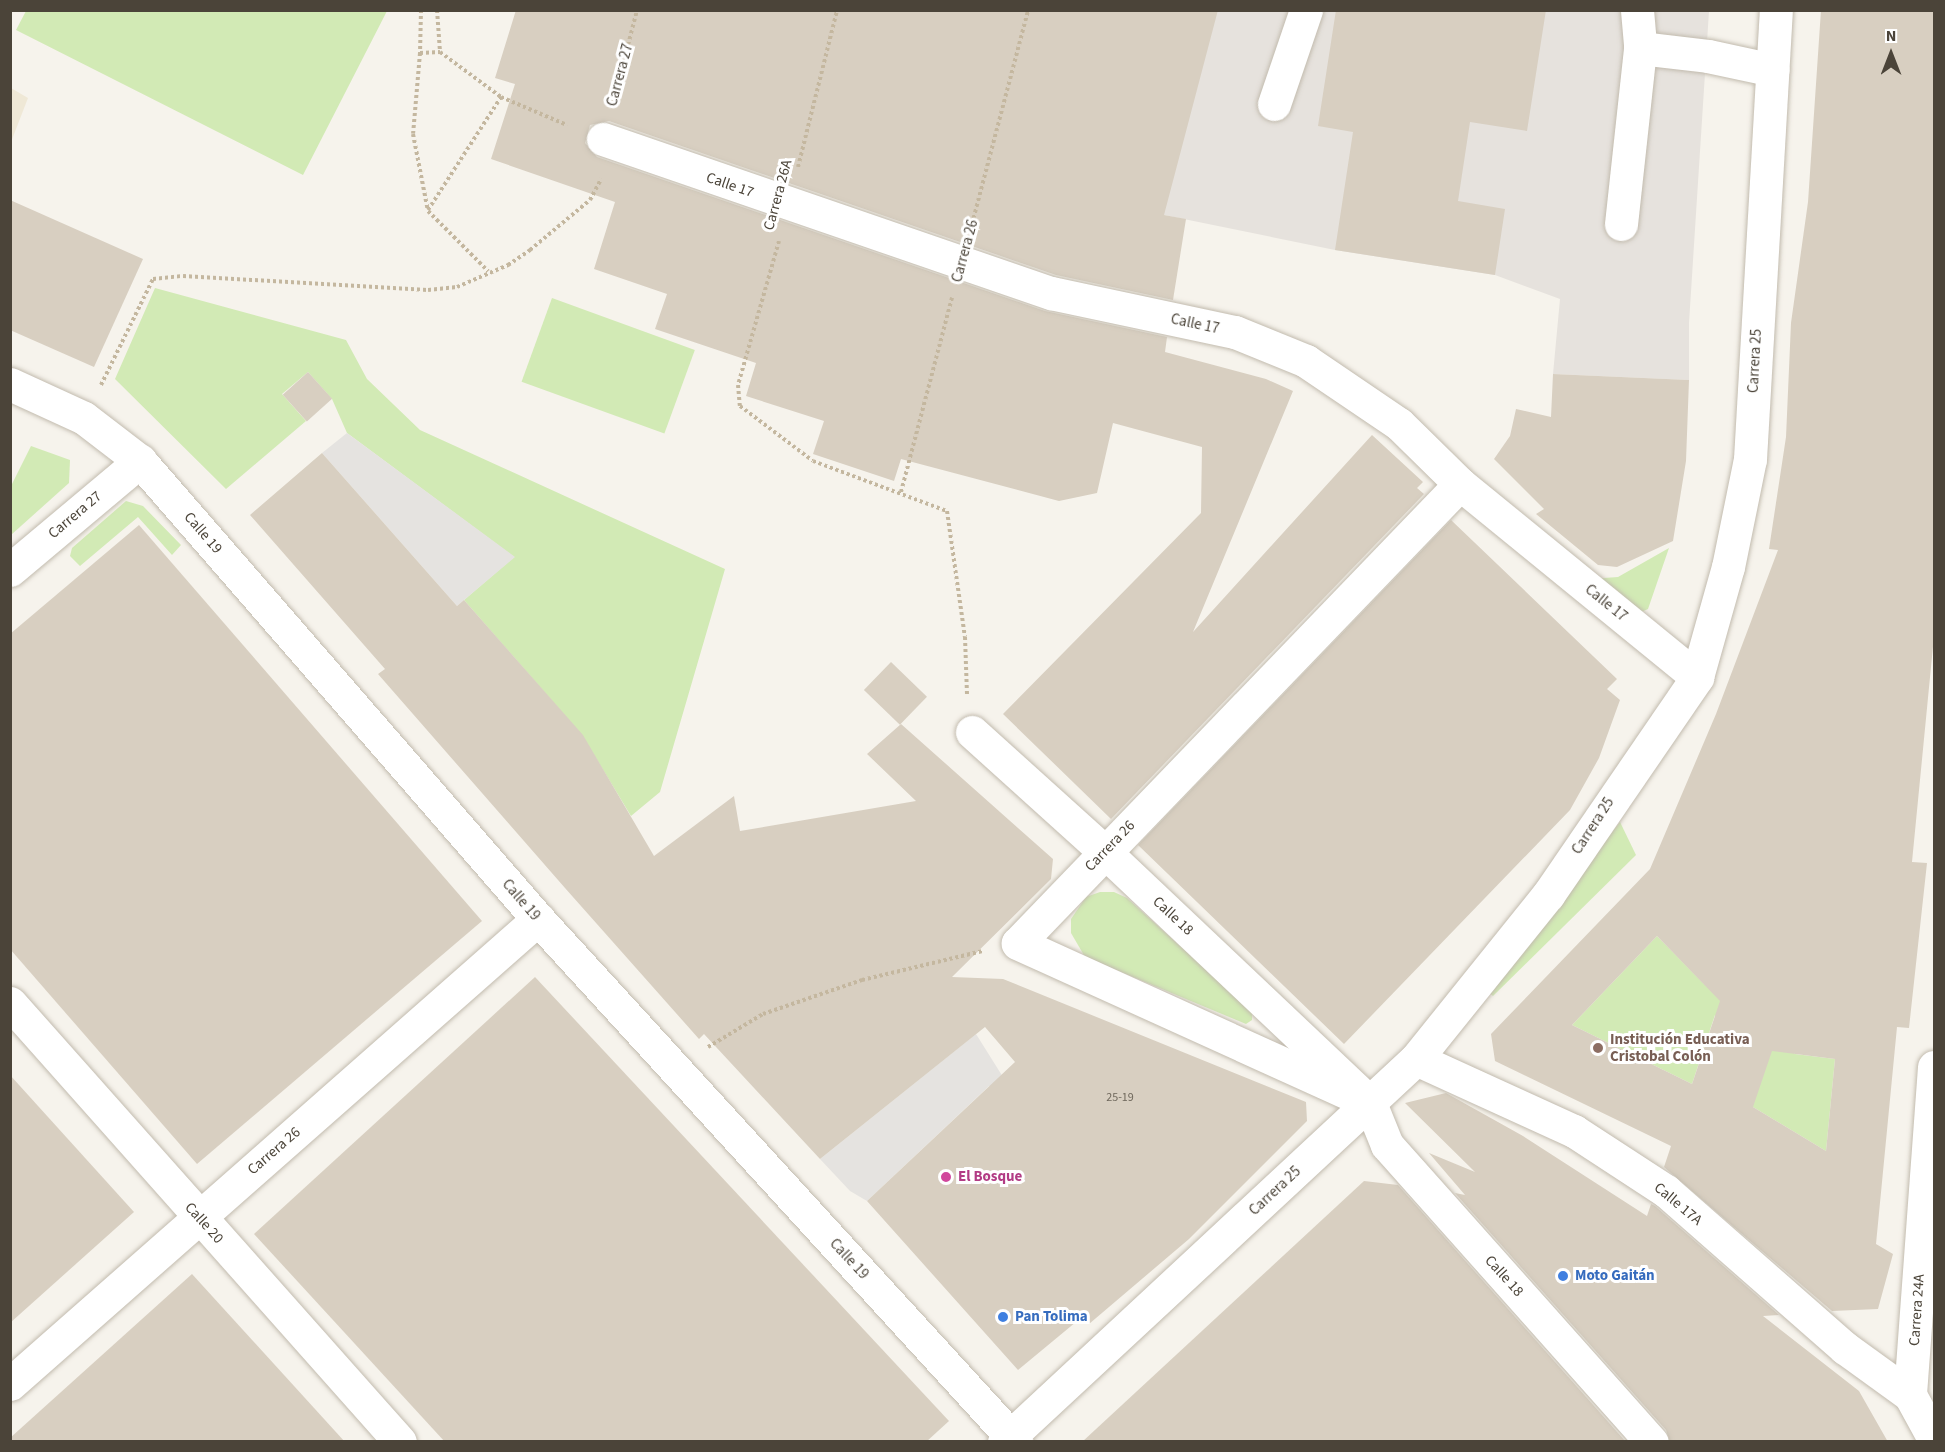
<!DOCTYPE html>
<html>
<head>
<meta charset="utf-8">
<style>
	body { margin:0 }
	#map { position:relative; width:1945px; height:1452px; overflow:hidden; background:#f6f3ec; font-family:"Source Sans 3",sans-serif }
	div>[style] { position:absolute }
	.industrial>* { inset:0; background:#e6e2dd }
	.education>* { inset:0; background:#efe8d6 }
	.green>* { inset:0; background:#d2eab5; transform-origin:0 0 }
	.parking>* { inset:0; background:#e5e3e0 }
	.building>* { inset:0; background:#d8cfc1; transform-origin:0 0 }
	.path>* { height:4px; margin-top:-2px; transform-origin:0; background:repeating-linear-gradient(90deg,#c4b79f 0 3px,transparent 0 6px) }
	.roads { filter:drop-shadow(0 0 2px #c2bbae) drop-shadow(0 0 2px #c2bbae) }
	.minor>* { height:33px; margin:-16.5px; padding:0 16.5px; transform-origin:16.5px; border-radius:16.5px; background:#fff }
	.dots>* { width:16px; height:16px; translate:-50% -50%; box-sizing:border-box; border:3px solid #fff; border-radius:50% }
	span { translate:-50% -50%; white-space:nowrap; text-align:center; line-height:1.15; -webkit-text-stroke:6px #fff; paint-order:stroke }
	.number-label { font-size:12px; color:#6e675b }
	.number-label span { -webkit-text-stroke-width:0 }
	.street-label { font-size:15px; color:#4b4439 }
	.education-label { font-size:15px; color:#785e54; font-weight:700 }
	.left { translate:0 -50%; text-align:left }
	.hotel-label { font-size:15px; color:#b23c85; font-weight:700 }
	.shop-label { font-size:15px; color:#366cbe; font-weight:700 }
	.frame { position:absolute; inset:0; border:12px solid #4b4439; pointer-events:none }
	.north { position:absolute; left:1861px; top:24px; width:60px; height:60px; -webkit-text-stroke:4px #fff; paint-order:stroke; rotate:0deg; font-size:16px; font-weight:700; line-height:24px; text-align:center; color:#4b4439 }
	.north::after { content:''; display:block; margin:auto; width:21px; height:27px; background:#4b4439; clip-path:polygon(50% 0,100% 100%,50% 72%,0 100%) }
</style>
</head>
<body>
<div id="map">
	<div class="industrial">
		<i style="clip-path:polygon(1134px 11px,1709px 11px,1689px 323px,1689px 380px,1553px 374px,1560px 299px,1495px 275px,1335px 250px,1115px 205px)"></i>
	</div>
	<div class="education">
		<i style="clip-path:polygon(11px 88px,28px 98px,11px 142px)"></i>
	</div>
	<div class="green">
		<i style="clip-path:polygon(26px 11px,26px 10px,387px 11px,303px 175px,16px 30px)"></i>
		<i style="clip-path:polygon(155px 288px,346px 340px,367px 379px,420px 430px,725px 569px,660px 792px,631px 816px,582px 735px,464px 600px,514px 557px,347px 433px,332px 399px,308px 372px,282px 394px,306px 421px,226px 489px,115px 379px)"></i>
		<i style="left:552px;top:298px;width:152px;height:89px;rotate:20deg"></i>
		<i style="clip-path:polygon(31px 446px,70px 460px,69px 483px,11px 535px,11px 486px)"></i>
		<i style="clip-path:polygon(126px 501px,143px 506px,181px 545px,172px 555px,138px 517px,80px 566px,70px 556px,72px 548px)"></i>
		<i style="clip-path:polygon(1669px 548px,1648px 609px,1628px 618px,1590px 579px,1618px 577px)"></i>
		<i style="clip-path:polygon(1620px 822px,1636px 855px,1493px 996px,1487px 991px)"></i>
		<i style="clip-path:polygon(1100px 892px,1114px 892px,1127px 898px,1252px 1011px,1252px 1020px,1246px 1024px,1085px 957px,1071px 933px,1071px 919px,1086px 897px)"></i>
		<i style="clip-path:polygon(1657px 936px,1705px 985px,1795px 1054px,1835px 1059px,1826px 1151px,1753px 1107px,1715px 1015px,1692px 1084px,1572px 1025px)"></i>
	</div>
	<div class="parking">
		<i style="clip-path:polygon(347px 433px,515px 557px,457px 606px,322px 453px)"></i>
		<i style="clip-path:polygon(976px 1034px,1008px 1085px,989px 1086px,867px 1201px,850px 1191px,820px 1159px)"></i>
	</div>
	<div class="building">
		<i style="clip-path:polygon(516px 10px,1218px 10px,1164px 215px,1186px 219px,1173px 300px,1056px 275px,609px 121px,590px 125px,585px 143px,597px 157px,1045px 311px,1167px 337px,1165px 352px,1266px 379px,1293px 391px,1193px 632px,1372px 435px,1423px 482px,1417px 488px,1424px 494px,1111px 819px,1003px 714px,1201px 513px,1202px 447px,1113px 423px,1097px 493px,1059px 501px,901px 459px,894px 481px,813px 454px,824px 421px,746px 396px,756px 363px,655px 329px,667px 294px,594px 269px,615px 202px,491px 159px,515px 84px,495px 78px)"></i>
		<i style="clip-path:polygon(1336px 10px,1546px 10px,1527px 131px,1470px 122px,1458px 201px,1505px 209px,1495px 275px,1335px 250px,1353px 132px,1318px 126px)"></i>
		<i style="clip-path:polygon(evenodd,1821px 10px,1935px 10px,1935px 626px,1912px 862px,1927px 863px,1909px 1028px,1897px 1027px,1876px 1244px,1893px 1254px,1878px 1309px,1832px 1311px,1664px 1167px,1671px 1146px,1495px 1061px,1491px 1034px,1650px 869px,1716px 714px,1778px 550px,1769px 549px,1786px 437px,1791px 323px,1808px 202px,1821px 10px,1657px 936px,1720px 1001px,1692px 1084px,1572px 1025px,1657px 936px,1821px 10px,1772px 1051px,1835px 1059px,1826px 1151px,1753px 1107px,1772px 1051px)"></i>
		<i style="clip-path:polygon(10px 200px,143px 259px,94px 367px,10px 330px)"></i>
		<i style="left:308px;top:372px;width:36px;height:34px;rotate:48deg"></i>
		<i style="clip-path:polygon(1553px 374px,1689px 380px,1686px 461px,1673px 541px,1617px 567px,1598px 565px,1536px 514px,1544px 509px,1494px 459px,1510px 436px,1516px 409px,1551px 417px)"></i>
		<i style="clip-path:polygon(322px 453px,457px 606px,464px 600px,583px 735px,654px 856px,734px 796px,740px 831px,916px 801px,867px 754px,901px 724px,1053px 859px,1051px 879px,952px 977px,1003px 979px,1259px 1083px,1306px 1102px,1307px 1121px,1189px 1239px,1089px 1324px,1082px 1317px,1018px 1370px,867px 1201px,1015px 1062px,985px 1027px,820px 1159px,704px 1034px,699px 1039px,565px 888px,378px 674px,385px 669px,250px 515px)"></i>
		<i style="clip-path:polygon(1451px 520px,1617px 679px,1607px 689px,1620px 700px,1599px 758px,1570px 810px,1344px 1044px,1138px 845px)"></i>
		<i style="clip-path:polygon(139px 525px,482px 921px,197px 1164px,10px 949px,10px 634px)"></i>
		<i style="left:891px;top:662px;width:50px;height:39px;rotate:44deg"></i>
		<i style="clip-path:polygon(535px 977px,949px 1421px,926px 1442px,445px 1442px,254px 1234px)"></i>
		<i style="clip-path:polygon(10px 1075px,134px 1212px,10px 1323px)"></i>
		<i style="clip-path:polygon(1446px 1093px,1523px 1136px,1647px 1216px,1651px 1204px,1655px 1206px,1779px 1315px,1763px 1316px,1859px 1391px,1888px 1442px,1670px 1442px,1666px 1430px,1455px 1193px,1465px 1195px,1429px 1153px,1475px 1172px,1405px 1103px)"></i>
		<i style="clip-path:polygon(1364px 1181px,1398px 1185px,1626px 1442px,1082px 1442px)"></i>
		<i style="clip-path:polygon(192px 1274px,345px 1442px,10px 1442px,10px 1438px)"></i>
	</div>
	<div class="path">
		<i style="left:421px;top:10px;width:43px;rotate:91.3deg"></i>
		<i style="left:420px;top:53px;width:20px;rotate:-3deg"></i>
		<i style="left:440px;top:52px;width:76px;rotate:36.4deg"></i>
		<i style="left:501px;top:97px;width:72px;rotate:23deg"></i>
		<i style="left:437px;top:10px;width:42px;rotate:85.9deg"></i>
		<i style="left:420px;top:53px;width:81px;rotate:94.9deg"></i>
		<i style="left:413px;top:134px;width:78px;rotate:79deg"></i>
		<i style="left:428px;top:211px;width:85px;rotate:45deg"></i>
		<i style="left:613px;top:103px;width:96px;rotate:-75.5deg"></i>
		<i style="left:798px;top:167px;width:162px;rotate:-76deg"></i>
		<i style="left:428px;top:210px;width:135px;rotate:-57.1deg"></i>
		<i style="left:972px;top:224px;width:221px;rotate:-75.3deg"></i>
		<i style="left:779px;top:241px;width:150px;rotate:105.9deg"></i>
		<i style="left:738px;top:385px;width:21px;rotate:85deg"></i>
		<i style="left:740px;top:406px;width:91px;rotate:37deg"></i>
		<i style="left:813px;top:461px;width:143px;rotate:20.5deg"></i>
		<i style="left:947px;top:511px;width:127px;rotate:81.9deg"></i>
		<i style="left:965px;top:637px;width:57px;rotate:88deg"></i>
		<i style="left:101px;top:385px;width:118px;rotate:-63.9deg"></i>
		<i style="left:153px;top:279px;width:30px;rotate:-6deg"></i>
		<i style="left:183px;top:276px;width:245px;rotate:3.3deg"></i>
		<i style="left:428px;top:290px;width:29px;rotate:-6deg"></i>
		<i style="left:457px;top:287px;width:56px;rotate:-23.3deg"></i>
		<i style="left:508px;top:265px;width:27px;rotate:-34deg"></i>
		<i style="left:530px;top:250px;width:78px;rotate:-39.8deg"></i>
		<i style="left:590px;top:200px;width:24px;rotate:-62deg"></i>
		<i style="left:901px;top:492px;width:201px;rotate:-75.3deg"></i>
		<i style="left:708px;top:1047px;width:64px;rotate:-31deg"></i>
		<i style="left:763px;top:1014px;width:105px;rotate:-19deg"></i>
		<i style="left:862px;top:980px;width:124px;rotate:-13.5deg"></i>
	</div>
	<div class="roads">
		<div class="minor">
			<i style="left:1637px;top:10px;width:38px;rotate:85deg"></i>
			<i style="left:1640px;top:48px;width:68px;rotate:6.7deg"></i>
			<i style="left:1708px;top:56px;width:66px;rotate:12.2deg"></i>
			<i style="left:1274px;top:104px;width:99px;rotate:-71.2deg"></i>
			<i style="left:603px;top:139px;width:474px;rotate:19deg"></i>
			<i style="left:1051px;top:293px;width:188px;rotate:12deg"></i>
			<i style="left:1235px;top:332px;width:77px;rotate:22.2deg"></i>
			<i style="left:1306px;top:361px;width:112px;rotate:34.1deg"></i>
			<i style="left:1399px;top:424px;width:86px;rotate:44.5deg"></i>
			<i style="left:1460px;top:484px;width:306px;rotate:39.2deg"></i>
			<i style="left:1621px;top:224px;width:177px;rotate:-83.8deg"></i>
			<i style="left:10px;top:384px;width:81px;rotate:24.7deg"></i>
			<i style="left:84px;top:418px;width:71px;rotate:37.5deg"></i>
			<i style="left:140px;top:461px;width:607px;rotate:49.01deg"></i>
			<i style="left:538px;top:919px;width:709px;rotate:47.57deg"></i>
			<i style="left:10px;top:570px;width:170px;rotate:-40deg"></i>
			<i style="left:972px;top:732px;width:179px;rotate:42.1deg"></i>
			<i style="left:1105px;top:852px;width:365px;rotate:43.4deg"></i>
			<i style="left:1370px;top:1103px;width:45px;rotate:68deg"></i>
			<i style="left:1387px;top:1145px;width:398px;rotate:48.3deg"></i>
			<i style="left:10px;top:1003px;width:587px;rotate:48.38deg"></i>
			<i style="left:1416px;top:1059px;width:174px;rotate:24.5deg"></i>
			<i style="left:1574px;top:1131px;width:110px;rotate:33.1deg"></i>
			<i style="left:1666px;top:1191px;width:238px;rotate:41.3deg"></i>
			<i style="left:1845px;top:1348px;width:80px;rotate:35.9deg"></i>
			<i style="left:1934px;top:1067px;width:329px;rotate:94.2deg"></i>
			<i style="left:1910px;top:1395px;width:50px;rotate:61.4deg"></i>
			<i style="left:1370px;top:1103px;width:387px;rotate:-155.6deg"></i>
			<i style="left:1018px;top:943px;width:637px;rotate:-46.08deg"></i>
			<i style="left:10px;top:1384px;width:704px;rotate:-41.37deg"></i>
			<i style="left:1004px;top:1442px;width:563px;rotate:-42.91deg"></i>
			<i style="left:1416px;top:1059px;width:211px;rotate:-51.2deg"></i>
			<i style="left:1548px;top:895px;width:264px;rotate:-55.6deg"></i>
			<i style="left:1697px;top:677px;width:114px;rotate:-74.3deg"></i>
			<i style="left:1728px;top:567px;width:110px;rotate:-78.5deg"></i>
			<i style="left:1750px;top:459px;width:450px;rotate:-86.7deg"></i>
		</div>
	</div>
	<div class="dots">
		<i style="left:1598px;top:1048px;background:#8d6e63"></i>
		<i style="left:946px;top:1177px;background:#d1479c"></i>
		<i style="left:1563px;top:1276px;background:#3f7fe0"></i>
		<i style="left:1003px;top:1317px;background:#3f7fe0"></i>
	</div>
	<div class="number-label">
		<span style="left:1120px;top:1098px">25-19</span>
	</div>
	<div class="street-label">
		<span style="left:620px;top:75px;rotate:-75deg">Carrera 27</span>
		<span style="left:730px;top:185px;rotate:19deg">Calle 17</span>
		<span style="left:778px;top:195px;rotate:-75deg">Carrera 26A</span>
		<span style="left:965px;top:251px;rotate:-75deg">Carrera 26</span>
		<span style="left:1195px;top:324px;rotate:12deg">Calle 17</span>
		<span style="left:1755px;top:361px;rotate:-87deg">Carrera 25</span>
		<span style="left:75px;top:515px;rotate:-40deg">Carrera 27</span>
		<span style="left:203px;top:533px;rotate:49deg">Calle 19</span>
		<span style="left:1606px;top:603px;rotate:39deg">Calle 17</span>
		<span style="left:1593px;top:826px;rotate:-57deg">Carrera 25</span>
		<span style="left:1110px;top:846px;rotate:-46deg">Carrera 26</span>
		<span style="left:521px;top:900px;rotate:49deg">Calle 19</span>
		<span style="left:1173px;top:916px;rotate:43deg">Calle 18</span>
		<span style="left:274px;top:1151px;rotate:-41deg">Carrera 26</span>
		<span style="left:1275px;top:1191px;rotate:-43deg">Carrera 25</span>
		<span style="left:1678px;top:1204px;rotate:40deg">Calle 17A</span>
		<span style="left:204px;top:1223px;rotate:48deg">Calle 20</span>
		<span style="left:849px;top:1259px;rotate:47deg">Calle 19</span>
		<span style="left:1504px;top:1276px;rotate:48deg">Calle 18</span>
		<span style="left:1917px;top:1310px;rotate:-86deg">Carrera 24A</span>
	</div>
	<div class="education-label">
		<span class="left" style="left:1610px;top:1048px">Institución Educativa<br>Cristobal Colón</span>
	</div>
	<div class="hotel-label">
		<span class="left" style="left:958px;top:1177px">El Bosque</span>
	</div>
	<div class="shop-label">
		<span class="left" style="left:1575px;top:1276px">Moto Gaitán</span>
		<span class="left" style="left:1015px;top:1317px">Pan Tolima</span>
	</div>
	<div class="frame"></div>
	<div class="north">N</div>
</div>
</body>
</html>
